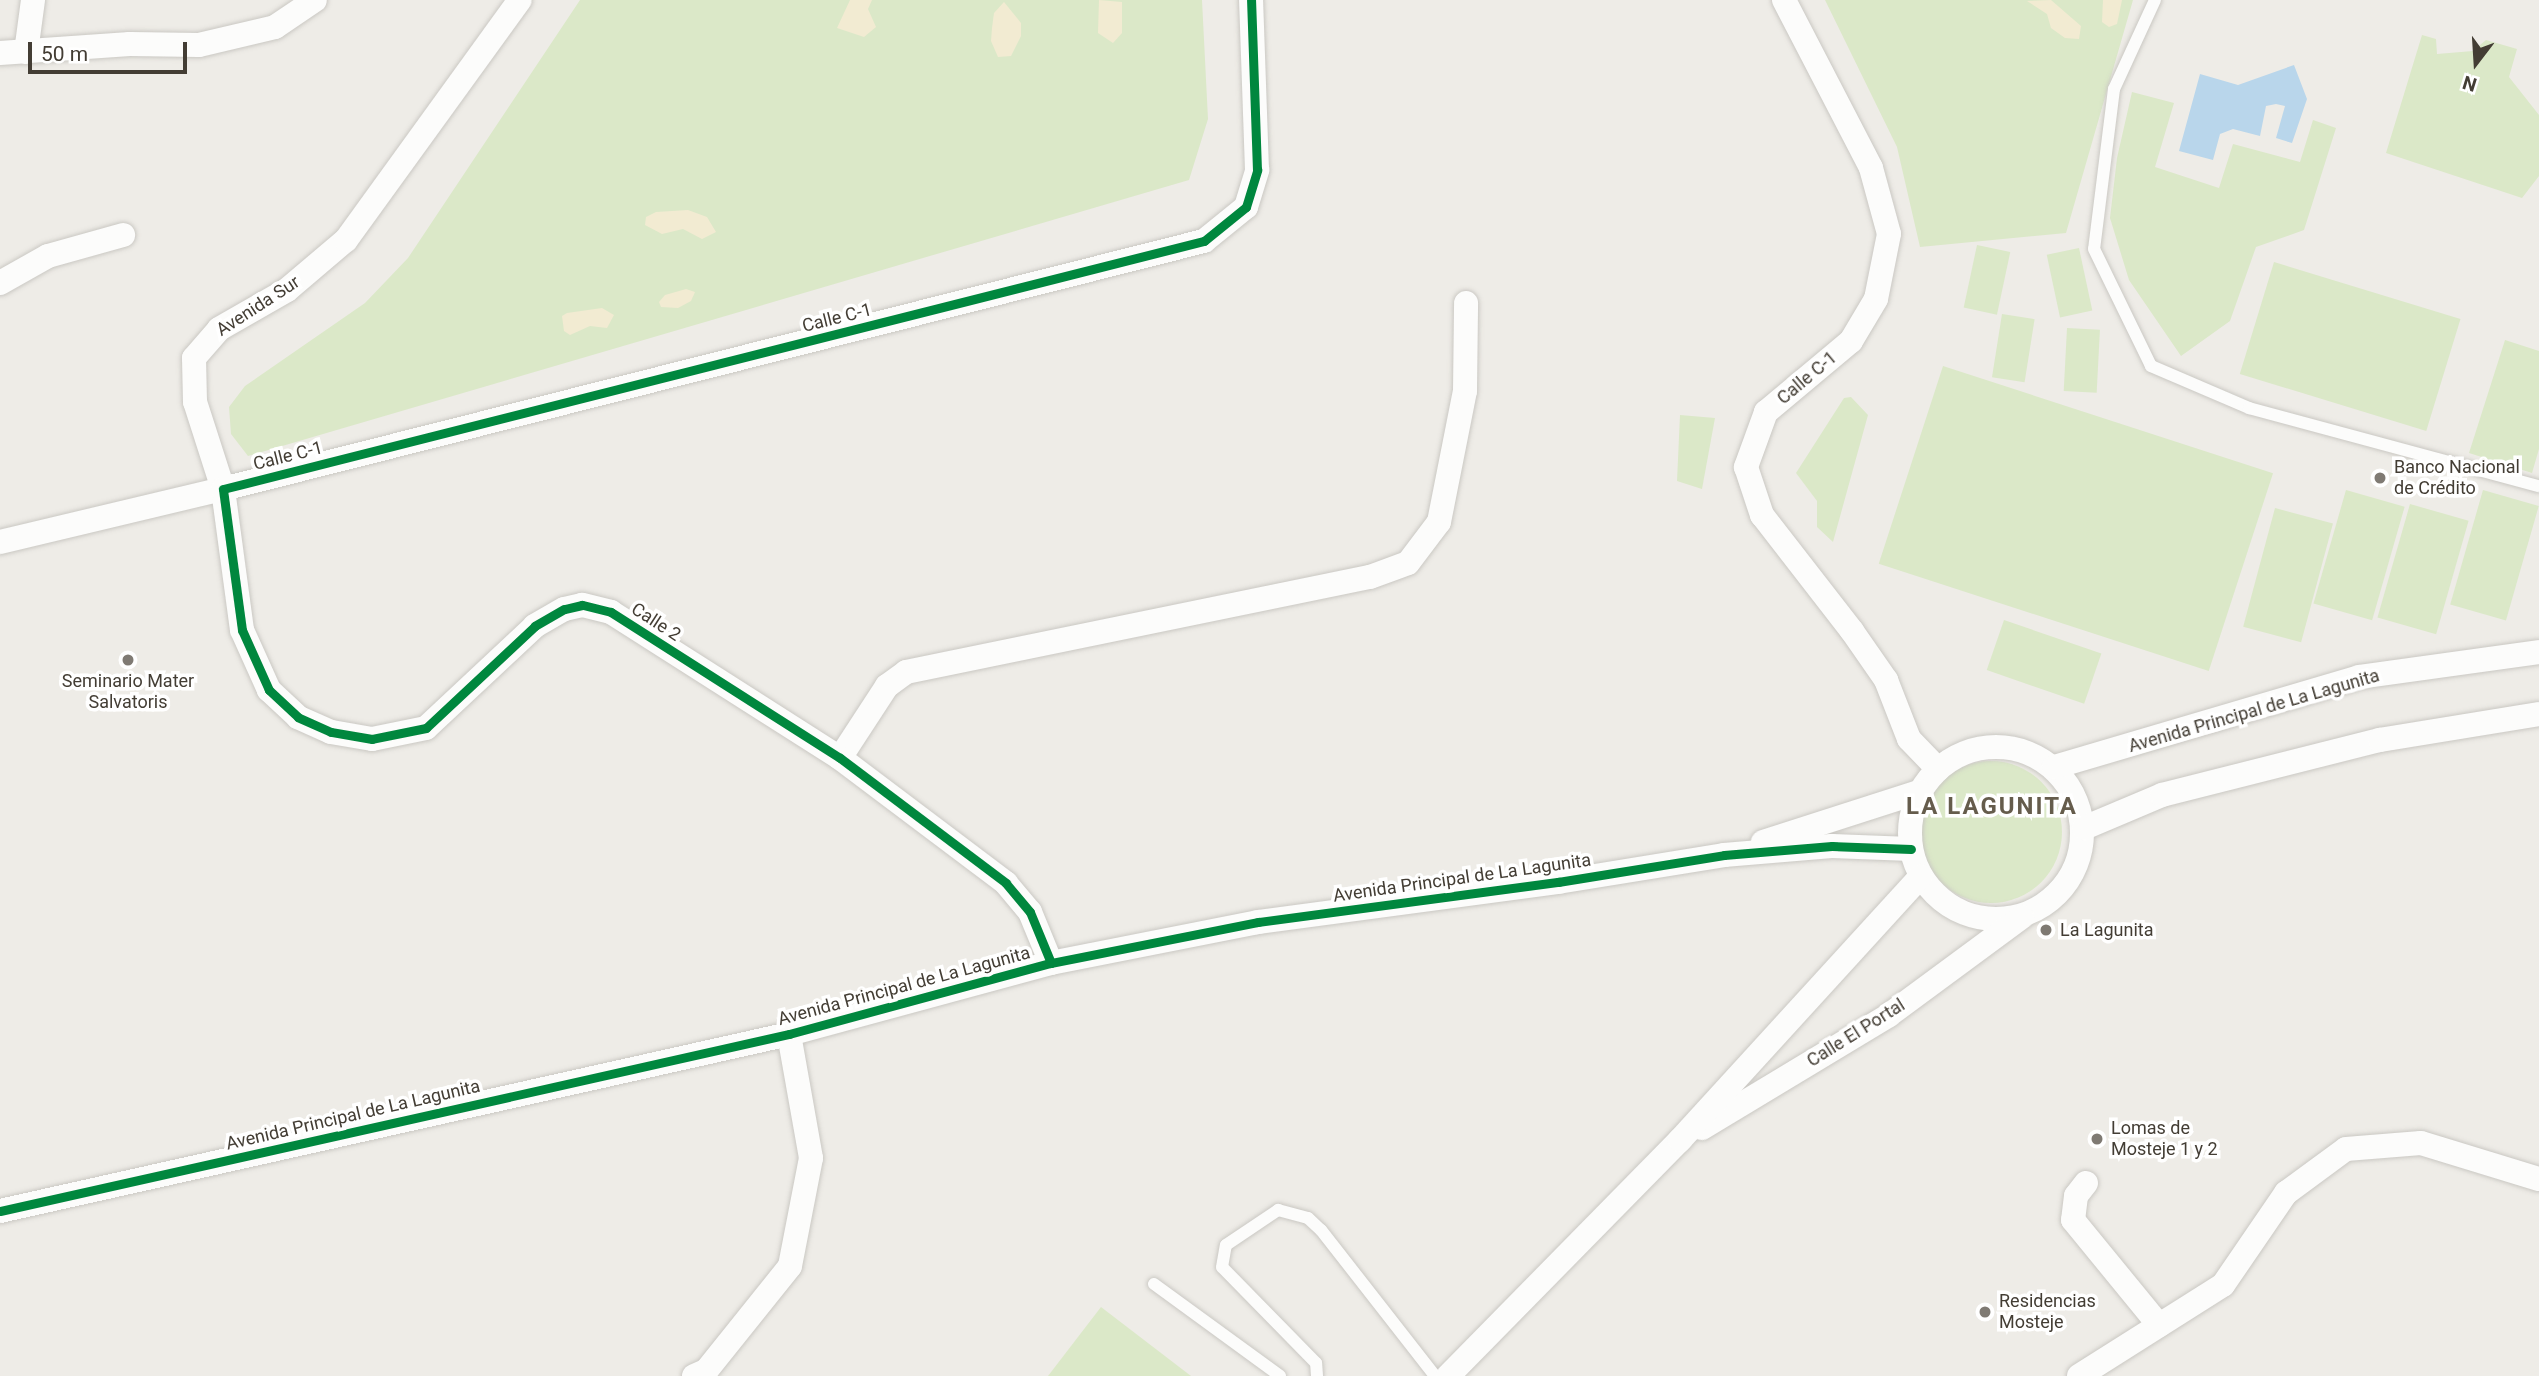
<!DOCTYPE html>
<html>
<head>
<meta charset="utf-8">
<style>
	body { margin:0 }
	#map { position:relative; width:2539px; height:1376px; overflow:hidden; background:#eeece7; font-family:Roboto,sans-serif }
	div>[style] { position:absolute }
	.green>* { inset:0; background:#dbe8c8; transform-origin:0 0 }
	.round { border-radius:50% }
	.sand>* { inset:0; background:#f2ebd2 }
	.water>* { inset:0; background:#b9d6eb }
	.roads { filter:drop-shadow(0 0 2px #cac8c3) drop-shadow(0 0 2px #cac8c3) }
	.service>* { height:12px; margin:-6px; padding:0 6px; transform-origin:6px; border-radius:6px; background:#fcfcfb }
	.minor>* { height:24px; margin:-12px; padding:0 12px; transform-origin:12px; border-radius:12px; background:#fcfcfb }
	.minor>.ring { margin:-12px; padding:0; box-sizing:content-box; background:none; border:24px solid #fcfcfb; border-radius:50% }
	.cycleway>* { height:9px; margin:-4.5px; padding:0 4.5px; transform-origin:4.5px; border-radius:4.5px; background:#00873e }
	.dots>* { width:19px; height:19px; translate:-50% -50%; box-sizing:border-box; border:4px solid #fff; border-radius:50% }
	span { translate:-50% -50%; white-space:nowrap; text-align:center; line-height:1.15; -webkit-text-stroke:7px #fff; paint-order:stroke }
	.street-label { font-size:18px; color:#433d34 }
	.poi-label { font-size:18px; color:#433d34 }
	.left { translate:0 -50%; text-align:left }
	.district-label { font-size:24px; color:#655c4c; font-weight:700; letter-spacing:2px }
	.north { position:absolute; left:2441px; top:28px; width:70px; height:70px; -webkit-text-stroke:5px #fff; paint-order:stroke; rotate:197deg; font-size:19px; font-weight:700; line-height:28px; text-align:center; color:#433d34 }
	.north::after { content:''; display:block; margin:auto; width:24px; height:32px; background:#433d34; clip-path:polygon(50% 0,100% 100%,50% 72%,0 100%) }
	.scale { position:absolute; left:28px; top:42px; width:159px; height:32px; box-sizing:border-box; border:4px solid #433d34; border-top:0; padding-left:9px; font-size:21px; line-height:24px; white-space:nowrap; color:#433d34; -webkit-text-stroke:5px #fff; paint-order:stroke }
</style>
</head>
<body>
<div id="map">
	<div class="green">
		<i style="clip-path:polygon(580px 0,1202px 0,1208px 119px,1189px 180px,248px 456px,231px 434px,229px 407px,245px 386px,365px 303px,408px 258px)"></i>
		<i style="clip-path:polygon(1825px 0,2133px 0,2066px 233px,1920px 247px,1897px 147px)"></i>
		<i style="clip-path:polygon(2422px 35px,2436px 39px,2437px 54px,2473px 51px,2486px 40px,2517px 49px,2509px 77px,2539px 115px,2539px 176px,2522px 198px,2386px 153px)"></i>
		<i style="clip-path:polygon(2132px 92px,2174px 103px,2155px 167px,2219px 188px,2233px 144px,2300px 162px,2313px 120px,2336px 128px,2304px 230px,2256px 247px,2230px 321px,2181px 356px,2129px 280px,2110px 218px,2117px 158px)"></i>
		<i style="left:1977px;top:245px;width:34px;height:64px;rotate:12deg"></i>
		<i style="left:2079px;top:248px;width:64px;height:33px;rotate:78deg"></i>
		<i style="left:2274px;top:262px;width:195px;height:117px;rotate:17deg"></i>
		<i style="left:2002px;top:314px;width:33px;height:64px;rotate:9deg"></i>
		<i style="left:2067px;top:328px;width:33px;height:63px;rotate:3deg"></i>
		<i style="clip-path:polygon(2505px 340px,2539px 351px,2539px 449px,2532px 473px,2469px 453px)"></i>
		<i style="left:1943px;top:366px;width:347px;height:208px;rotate:18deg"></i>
		<i style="clip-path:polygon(1851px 397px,1868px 415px,1833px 542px,1817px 527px,1817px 501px,1796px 473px,1844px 398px)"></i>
		<i style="clip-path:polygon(1680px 415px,1715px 418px,1702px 489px,1677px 481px)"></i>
		<i style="left:2346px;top:490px;width:61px;height:118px;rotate:16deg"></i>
		<i style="left:2483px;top:490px;width:58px;height:119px;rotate:16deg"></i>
		<i style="left:2410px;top:504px;width:61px;height:118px;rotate:16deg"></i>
		<i style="left:2275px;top:508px;width:60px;height:123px;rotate:15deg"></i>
		<i style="left:2004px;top:620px;width:103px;height:53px;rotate:19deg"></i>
		<i class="round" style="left:1920px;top:761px;width:142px;height:142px"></i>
		<i style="clip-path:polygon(1101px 1307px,1191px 1376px,1048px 1376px)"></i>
	</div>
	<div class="sand">
		<i style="clip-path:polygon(850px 0,872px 0,868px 9px,876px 27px,864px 37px,837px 28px)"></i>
		<i style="clip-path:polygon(1099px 0,1122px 2px,1122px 33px,1113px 43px,1098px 33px)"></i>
		<i style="clip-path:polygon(2051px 0,2081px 26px,2079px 39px,2065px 38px,2051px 28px,2047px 14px,2027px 1px)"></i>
		<i style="clip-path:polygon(2103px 0,2122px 0,2117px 24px,2109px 27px,2102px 22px)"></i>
		<i style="clip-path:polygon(1004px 2px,1021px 23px,1021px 36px,1011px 56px,998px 57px,991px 41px,992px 28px,994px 13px)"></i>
		<i style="clip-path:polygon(688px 210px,707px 217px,716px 232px,702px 239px,683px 229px,662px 234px,645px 225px,646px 217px,656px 212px)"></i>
		<i style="clip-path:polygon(686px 289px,695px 292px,691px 301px,678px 308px,661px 307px,659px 302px,665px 295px)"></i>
		<i style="clip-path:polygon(602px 308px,614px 315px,607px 328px,590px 326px,570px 335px,564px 331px,562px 316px,567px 313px)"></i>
	</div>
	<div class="water">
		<i style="clip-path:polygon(2294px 65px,2307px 99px,2292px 143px,2276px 138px,2285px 106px,2276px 104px,2266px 106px,2260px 136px,2233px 129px,2220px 134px,2213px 160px,2179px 151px,2200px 74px,2238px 85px)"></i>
	</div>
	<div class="roads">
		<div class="service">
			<i style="left:2155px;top:0;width:98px;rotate:114.7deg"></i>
			<i style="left:2114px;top:89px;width:161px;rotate:97.1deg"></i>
			<i style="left:2094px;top:249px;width:130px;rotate:64deg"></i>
			<i style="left:2151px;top:366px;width:107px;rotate:23.2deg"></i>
			<i style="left:2249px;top:408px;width:300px;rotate:15.1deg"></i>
			<i style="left:1154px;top:1284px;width:156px;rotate:36.1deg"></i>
			<i style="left:1317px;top:1376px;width:13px;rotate:-94deg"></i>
			<i style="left:1316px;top:1363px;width:134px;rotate:-134.4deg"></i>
			<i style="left:1222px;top:1267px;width:22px;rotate:-80deg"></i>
			<i style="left:1226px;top:1245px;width:63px;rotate:-33.9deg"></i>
			<i style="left:1278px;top:1210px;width:31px;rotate:15deg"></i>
			<i style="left:1308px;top:1218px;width:18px;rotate:43deg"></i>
			<i style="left:1321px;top:1230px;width:185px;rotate:52deg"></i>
		</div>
		<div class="minor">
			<i style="left:1784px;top:0;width:189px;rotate:62.6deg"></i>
			<i style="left:1871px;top:168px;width:68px;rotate:74.7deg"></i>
			<i style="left:1889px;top:234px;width:66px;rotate:101.3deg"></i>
			<i style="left:1876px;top:299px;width:49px;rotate:120.8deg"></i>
			<i style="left:1851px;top:341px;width:111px;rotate:140.1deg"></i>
			<i style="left:1766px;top:412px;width:59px;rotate:110deg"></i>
			<i style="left:1746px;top:467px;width:51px;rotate:71.6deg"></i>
			<i style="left:1762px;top:515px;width:147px;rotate:52.2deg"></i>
			<i style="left:1852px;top:631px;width:60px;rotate:55.2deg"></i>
			<i style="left:1886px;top:680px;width:63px;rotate:68.7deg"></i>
			<i style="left:1909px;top:739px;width:42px;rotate:46deg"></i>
			<i style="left:26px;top:52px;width:52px;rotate:-82.3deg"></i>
			<i style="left:0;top:53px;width:130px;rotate:-4deg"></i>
			<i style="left:130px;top:44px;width:69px;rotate:0.8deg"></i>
			<i style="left:199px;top:45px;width:78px;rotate:-13.3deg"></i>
			<i style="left:275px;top:27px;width:48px;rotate:-34deg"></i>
			<i style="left:0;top:283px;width:55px;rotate:-29.4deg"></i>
			<i style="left:48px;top:256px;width:78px;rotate:-15.6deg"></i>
			<i style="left:0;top:542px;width:229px;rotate:-13.4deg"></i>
			<i style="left:223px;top:489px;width:91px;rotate:-107.8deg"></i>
			<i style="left:195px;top:402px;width:44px;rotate:-91.3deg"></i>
			<i style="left:194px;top:358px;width:38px;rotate:-49deg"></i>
			<i style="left:219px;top:329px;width:78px;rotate:-29.8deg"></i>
			<i style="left:287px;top:290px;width:77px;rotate:-40.3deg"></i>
			<i style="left:346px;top:240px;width:296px;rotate:-54.1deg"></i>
			<i class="ring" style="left:1910px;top:747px;width:148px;height:148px"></i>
			<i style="left:840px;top:758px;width:86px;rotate:-56.9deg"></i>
			<i style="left:887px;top:686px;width:24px;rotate:-36deg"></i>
			<i style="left:906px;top:672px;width:474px;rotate:-11.6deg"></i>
			<i style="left:1370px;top:577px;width:40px;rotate:-20.2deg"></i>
			<i style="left:1408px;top:563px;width:51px;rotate:-52.9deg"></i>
			<i style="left:1439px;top:522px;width:134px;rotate:-78.8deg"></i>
			<i style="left:1465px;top:391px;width:88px;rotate:-89.3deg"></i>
			<i style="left:2054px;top:767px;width:318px;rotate:-16.4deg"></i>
			<i style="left:2359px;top:677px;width:182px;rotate:-7.9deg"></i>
			<i style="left:2084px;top:828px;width:85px;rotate:-22.9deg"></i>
			<i style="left:2162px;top:795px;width:225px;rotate:-14.2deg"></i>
			<i style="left:2380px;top:740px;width:161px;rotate:-9.3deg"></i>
			<i style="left:1763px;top:842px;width:164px;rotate:-17.8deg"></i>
			<i style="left:1051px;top:963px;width:55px;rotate:-112.4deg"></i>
			<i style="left:1030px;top:912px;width:38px;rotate:-130deg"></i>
			<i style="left:1006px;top:883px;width:208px;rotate:-143deg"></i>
			<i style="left:840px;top:758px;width:272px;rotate:-147.5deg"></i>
			<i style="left:611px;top:612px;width:30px;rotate:-166deg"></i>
			<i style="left:582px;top:605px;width:18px;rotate:167deg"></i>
			<i style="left:564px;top:609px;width:34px;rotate:150deg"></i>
			<i style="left:535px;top:626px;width:149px;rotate:136.9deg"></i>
			<i style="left:426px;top:728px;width:55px;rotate:168.5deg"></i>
			<i style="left:372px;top:739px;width:42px;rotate:-170.3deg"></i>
			<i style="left:331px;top:732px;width:36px;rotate:-156deg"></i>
			<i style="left:298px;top:717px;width:40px;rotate:-137deg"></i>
			<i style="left:269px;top:690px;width:66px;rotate:-114.2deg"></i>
			<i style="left:242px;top:630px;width:142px;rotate:-97.7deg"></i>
			<i style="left:223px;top:489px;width:1012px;rotate:-14.19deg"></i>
			<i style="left:1204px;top:241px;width:54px;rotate:-39deg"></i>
			<i style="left:1246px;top:207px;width:39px;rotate:-73deg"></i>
			<i style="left:1257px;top:170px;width:170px;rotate:-92deg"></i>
			<i style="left:1702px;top:1128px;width:218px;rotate:-31.1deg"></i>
			<i style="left:1889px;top:1015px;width:165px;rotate:-36.4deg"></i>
			<i style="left:2086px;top:1183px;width:16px;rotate:128deg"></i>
			<i style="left:2076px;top:1196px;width:24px;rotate:97deg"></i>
			<i style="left:2073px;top:1220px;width:136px;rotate:50.7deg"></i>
			<i style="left:0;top:1211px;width:809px;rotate:-12.64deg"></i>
			<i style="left:789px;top:1034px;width:271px;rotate:-15.2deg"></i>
			<i style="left:1051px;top:963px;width:211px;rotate:-11.2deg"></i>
			<i style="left:1258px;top:922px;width:303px;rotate:-7.6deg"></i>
			<i style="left:1558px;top:882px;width:168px;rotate:-9.2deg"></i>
			<i style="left:1724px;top:855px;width:108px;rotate:-4.8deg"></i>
			<i style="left:1832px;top:846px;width:79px;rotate:2.2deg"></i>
			<i style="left:694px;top:1376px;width:13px;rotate:-23deg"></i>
			<i style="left:706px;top:1371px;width:134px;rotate:-51.3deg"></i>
			<i style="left:790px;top:1266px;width:110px;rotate:-79deg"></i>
			<i style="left:811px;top:1158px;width:126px;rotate:-100.1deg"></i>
			<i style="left:1448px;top:1376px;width:331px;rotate:-45.5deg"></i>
			<i style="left:1680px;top:1140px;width:357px;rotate:-47.6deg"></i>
			<i style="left:2079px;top:1376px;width:170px;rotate:-32.3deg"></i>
			<i style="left:2223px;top:1285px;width:112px;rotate:-55.6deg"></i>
			<i style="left:2286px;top:1193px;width:74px;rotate:-36.3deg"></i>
			<i style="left:2346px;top:1149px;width:75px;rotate:-4.6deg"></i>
			<i style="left:2421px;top:1143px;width:123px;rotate:17deg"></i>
		</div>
	</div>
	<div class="cycleway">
		<i style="left:1051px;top:963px;width:55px;rotate:-112.4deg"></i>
		<i style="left:1030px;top:912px;width:38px;rotate:-130deg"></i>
		<i style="left:1006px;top:883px;width:208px;rotate:-143deg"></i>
		<i style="left:840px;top:758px;width:272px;rotate:-147.5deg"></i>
		<i style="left:611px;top:612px;width:30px;rotate:-166deg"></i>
		<i style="left:582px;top:605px;width:18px;rotate:167deg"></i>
		<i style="left:564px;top:609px;width:34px;rotate:150deg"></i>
		<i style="left:535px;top:626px;width:149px;rotate:136.9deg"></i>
		<i style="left:426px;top:728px;width:55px;rotate:168.5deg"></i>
		<i style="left:372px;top:739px;width:42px;rotate:-170.3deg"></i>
		<i style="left:331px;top:732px;width:36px;rotate:-156deg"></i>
		<i style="left:298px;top:717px;width:40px;rotate:-137deg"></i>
		<i style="left:269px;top:690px;width:66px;rotate:-114.2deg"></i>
		<i style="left:242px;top:630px;width:142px;rotate:-97.7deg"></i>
		<i style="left:223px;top:489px;width:1012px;rotate:-14.19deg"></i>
		<i style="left:1204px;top:241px;width:54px;rotate:-39deg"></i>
		<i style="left:1246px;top:207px;width:39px;rotate:-73deg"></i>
		<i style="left:1257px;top:170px;width:170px;rotate:-92deg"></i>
		<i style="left:0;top:1211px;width:809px;rotate:-12.64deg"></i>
		<i style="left:789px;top:1034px;width:271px;rotate:-15.2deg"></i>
		<i style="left:1051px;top:963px;width:211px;rotate:-11.2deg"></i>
		<i style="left:1258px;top:922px;width:303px;rotate:-7.6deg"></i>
		<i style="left:1558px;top:882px;width:168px;rotate:-9.2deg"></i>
		<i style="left:1724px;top:855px;width:108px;rotate:-4.8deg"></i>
		<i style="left:1832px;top:846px;width:79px;rotate:2.2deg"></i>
	</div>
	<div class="dots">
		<i style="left:2380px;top:478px;background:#7f7a73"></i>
		<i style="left:128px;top:660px;background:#7f7a73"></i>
		<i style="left:2046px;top:930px;background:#7f7a73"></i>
		<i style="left:2097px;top:1139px;background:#7f7a73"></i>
		<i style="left:1985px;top:1312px;background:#7f7a73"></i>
	</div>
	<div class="street-label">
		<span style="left:258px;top:306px;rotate:-33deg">Avenida Sur</span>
		<span style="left:837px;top:318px;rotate:-14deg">Calle C-1</span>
		<span style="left:1807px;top:378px;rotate:-40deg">Calle C-1</span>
		<span style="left:288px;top:456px;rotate:-14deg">Calle C-1</span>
		<span style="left:656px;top:622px;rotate:33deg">Calle 2</span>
		<span style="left:2254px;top:711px;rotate:-16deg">Avenida Principal de La Lagunita</span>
		<span style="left:1462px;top:878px;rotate:-8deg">Avenida Principal de La Lagunita</span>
		<span style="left:904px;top:986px;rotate:-15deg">Avenida Principal de La Lagunita</span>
		<span style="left:1856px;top:1033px;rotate:-32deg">Calle El Portal</span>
		<span style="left:353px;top:1115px;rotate:-13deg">Avenida Principal de La Lagunita</span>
	</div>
	<div class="poi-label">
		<span class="left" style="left:2394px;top:478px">Banco Nacional<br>de Crédito</span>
		<span style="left:128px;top:692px">Seminario Mater<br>Salvatoris</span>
		<span class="left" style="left:2060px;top:930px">La Lagunita</span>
		<span class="left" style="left:2111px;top:1139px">Lomas de<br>Mosteje 1 y 2</span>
		<span class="left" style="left:1999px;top:1312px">Residencias<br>Mosteje</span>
	</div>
	<div class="district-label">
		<span style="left:1992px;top:807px">LA LAGUNITA</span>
	</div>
	<div class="north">N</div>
	<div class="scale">50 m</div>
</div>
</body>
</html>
